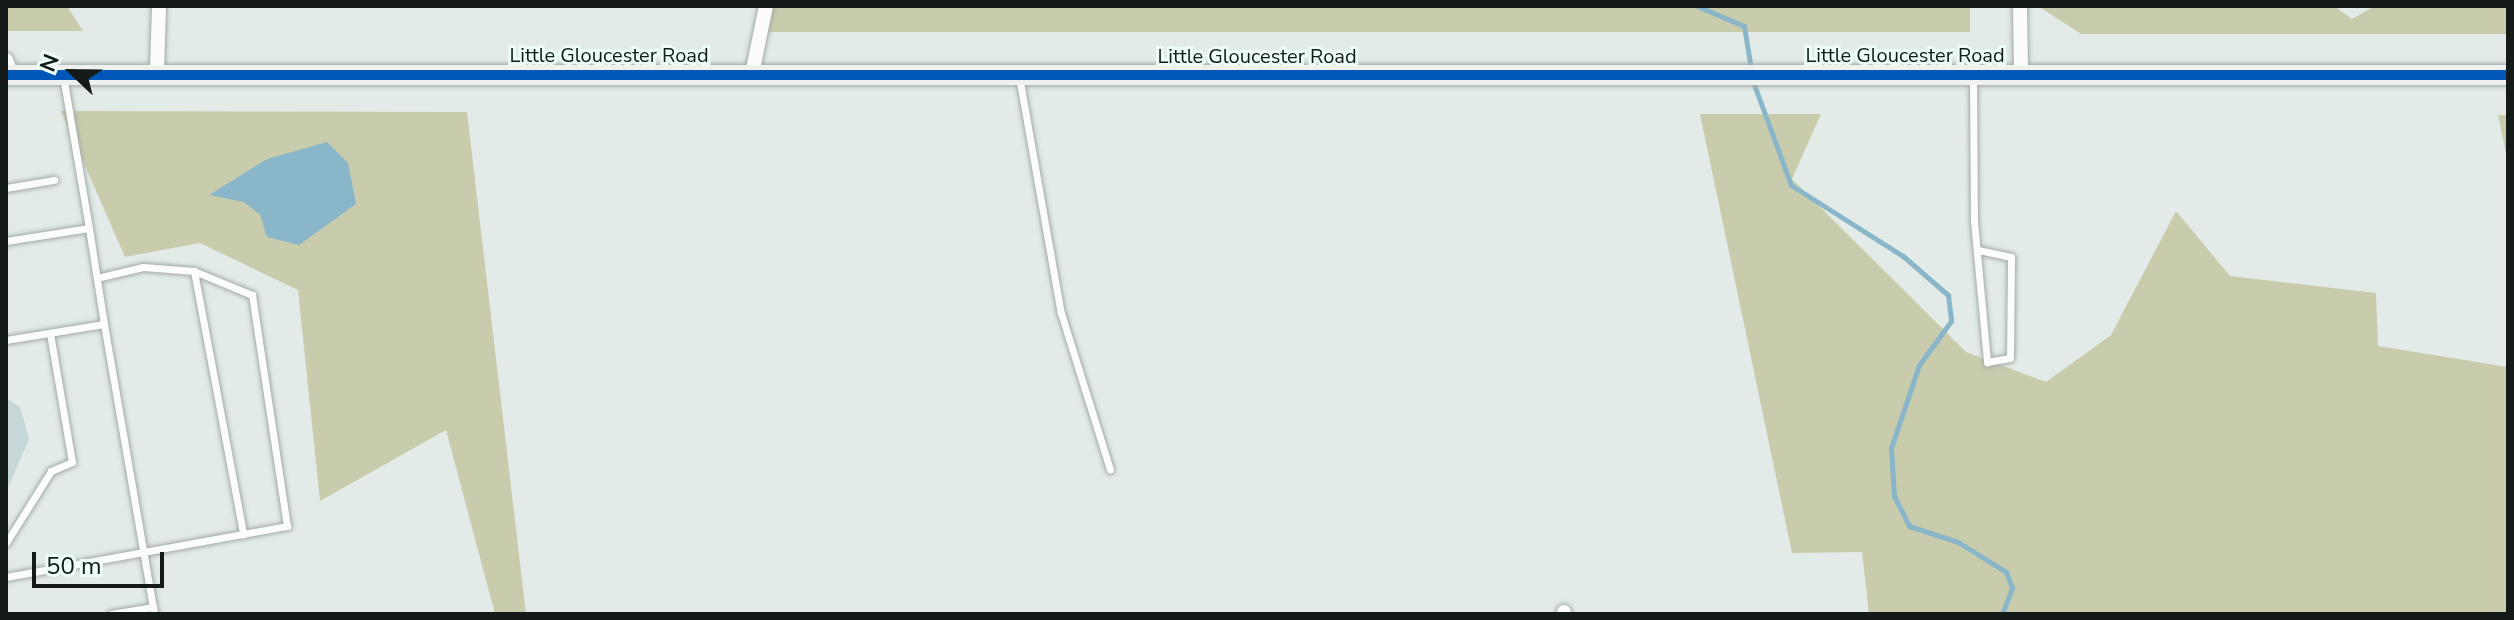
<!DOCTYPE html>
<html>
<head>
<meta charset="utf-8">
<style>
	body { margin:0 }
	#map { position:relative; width:2514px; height:620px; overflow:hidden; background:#e2ebe7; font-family:"Nunito Sans",sans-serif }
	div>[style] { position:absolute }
	.forest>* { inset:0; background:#c9ccac; transform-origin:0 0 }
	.water>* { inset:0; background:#89b6c8 }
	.stream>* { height:5px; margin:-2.5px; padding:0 2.5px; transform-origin:2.5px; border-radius:2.5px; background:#89b6c8 }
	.building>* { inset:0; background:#c5d7d6 }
	.roads { filter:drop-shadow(0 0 2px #a3aba7) drop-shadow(0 0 2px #a3aba7) }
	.lane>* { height:7px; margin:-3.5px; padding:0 3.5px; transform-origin:3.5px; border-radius:3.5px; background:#fbfcfb }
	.street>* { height:14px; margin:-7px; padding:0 7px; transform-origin:7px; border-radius:7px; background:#fbfcfb }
	.secondary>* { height:20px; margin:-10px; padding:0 10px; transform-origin:10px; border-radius:10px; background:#eef1ee }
	.cycleway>* { height:10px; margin:-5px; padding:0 5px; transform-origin:5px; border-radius:5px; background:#0057b8 }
	span { translate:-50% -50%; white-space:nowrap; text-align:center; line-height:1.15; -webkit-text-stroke:6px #ebfdf5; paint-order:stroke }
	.street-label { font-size:20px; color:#141a17 }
	.frame { position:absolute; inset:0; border:8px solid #141a17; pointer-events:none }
	.north { position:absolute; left:32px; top:32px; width:80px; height:80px; -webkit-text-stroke:6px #ebfdf5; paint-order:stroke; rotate:292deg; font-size:22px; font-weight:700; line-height:32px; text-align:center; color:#141a17 }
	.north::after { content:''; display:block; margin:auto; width:28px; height:36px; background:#141a17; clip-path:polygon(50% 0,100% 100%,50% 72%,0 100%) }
	.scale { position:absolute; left:32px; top:552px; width:132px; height:36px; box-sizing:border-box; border:4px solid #141a17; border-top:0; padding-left:10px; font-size:24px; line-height:28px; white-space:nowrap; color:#141a17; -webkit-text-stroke:6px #ebfdf5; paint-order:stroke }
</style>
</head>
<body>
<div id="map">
	<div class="forest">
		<i style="clip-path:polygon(6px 6px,67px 6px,83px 31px,6px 31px)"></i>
		<i style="left:768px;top:6px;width:1202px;height:26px"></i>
		<i style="clip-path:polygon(2038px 6px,2334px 6px,2352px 19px,2375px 6px,2508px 6px,2508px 34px,2081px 34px)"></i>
		<i style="clip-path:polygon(61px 111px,467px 112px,526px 614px,495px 614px,446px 430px,320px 501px,298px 290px,200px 243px,125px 257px)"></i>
		<i style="clip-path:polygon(1700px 114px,1821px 114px,1792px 179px,1966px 352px,2046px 382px,2111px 335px,2176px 211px,2230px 276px,2376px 293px,2378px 346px,2508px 367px,2508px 614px,1869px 614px,1862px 552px,1792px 553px)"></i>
		<i style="clip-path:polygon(2498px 115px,2508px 115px,2508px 163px)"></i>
	</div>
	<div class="water">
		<i style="clip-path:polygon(327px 142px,348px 163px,356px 204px,299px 245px,267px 237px,260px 215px,244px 202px,209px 195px,267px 159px)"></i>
	</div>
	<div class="stream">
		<i style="left:1697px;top:6px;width:51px;rotate:23.1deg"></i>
		<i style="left:1744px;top:26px;width:44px;rotate:80.8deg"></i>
		<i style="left:1752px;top:79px;width:113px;rotate:69.8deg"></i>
		<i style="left:1791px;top:185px;width:133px;rotate:32.4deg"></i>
		<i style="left:1903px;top:256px;width:60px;rotate:40.9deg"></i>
		<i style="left:1948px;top:295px;width:26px;rotate:83deg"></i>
		<i style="left:1951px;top:321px;width:54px;rotate:126deg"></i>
		<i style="left:1919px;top:365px;width:88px;rotate:108.6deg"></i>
		<i style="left:1891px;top:448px;width:48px;rotate:86.4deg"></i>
		<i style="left:1894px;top:496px;width:34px;rotate:63deg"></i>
		<i style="left:1909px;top:526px;width:52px;rotate:18.1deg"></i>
		<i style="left:1958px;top:542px;width:57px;rotate:32deg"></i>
		<i style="left:2006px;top:572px;width:17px;rotate:69deg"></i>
		<i style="left:2012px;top:588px;width:28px;rotate:111deg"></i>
	</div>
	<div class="building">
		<i style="clip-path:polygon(6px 398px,20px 407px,29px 439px,6px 492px)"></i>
	</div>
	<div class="roads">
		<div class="lane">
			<i style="left:1019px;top:76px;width:241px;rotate:80deg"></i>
			<i style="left:1061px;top:313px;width:164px;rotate:72.6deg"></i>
			<i style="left:1973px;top:79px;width:142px;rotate:89.6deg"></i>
			<i style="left:1974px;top:221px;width:142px;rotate:84.7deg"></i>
			<i style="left:1987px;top:362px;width:23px;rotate:-10deg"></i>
			<i style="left:2010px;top:358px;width:101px;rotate:-89.4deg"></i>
			<i style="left:2011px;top:257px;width:34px;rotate:-168deg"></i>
			<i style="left:6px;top:188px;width:49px;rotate:-9.5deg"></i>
			<i style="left:6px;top:241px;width:84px;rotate:-8.9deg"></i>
			<i style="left:89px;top:228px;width:154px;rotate:-99.7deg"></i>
			<i style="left:194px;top:271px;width:268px;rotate:79.4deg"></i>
			<i style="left:104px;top:324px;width:294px;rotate:80.2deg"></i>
			<i style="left:6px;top:340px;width:99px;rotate:-9.3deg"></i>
			<i style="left:104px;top:324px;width:97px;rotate:-98.9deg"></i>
			<i style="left:6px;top:543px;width:85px;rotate:-58deg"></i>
			<i style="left:51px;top:471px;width:23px;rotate:-23deg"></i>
			<i style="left:72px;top:462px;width:131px;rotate:-99.7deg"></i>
			<i style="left:6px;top:577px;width:286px;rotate:-10.3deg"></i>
			<i style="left:287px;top:526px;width:234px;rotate:-98.6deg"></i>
			<i style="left:252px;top:295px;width:63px;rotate:-157.5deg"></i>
			<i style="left:194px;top:271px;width:51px;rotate:-175.5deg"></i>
			<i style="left:143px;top:267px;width:47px;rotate:166.6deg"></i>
			<i style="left:111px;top:614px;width:43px;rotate:-9.5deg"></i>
		</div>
		<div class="street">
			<i style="left:2020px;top:6px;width:67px;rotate:89.1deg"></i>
			<i style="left:6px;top:60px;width:16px;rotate:68deg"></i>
			<i style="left:157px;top:71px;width:65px;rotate:-88.2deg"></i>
			<i style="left:752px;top:74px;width:69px;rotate:-78.4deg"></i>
			<i style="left:1564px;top:612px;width:2px;rotate:90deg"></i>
		</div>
		<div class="secondary">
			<i style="left:6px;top:75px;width:2502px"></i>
		</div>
	</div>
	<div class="cycleway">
		<i style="left:6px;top:75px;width:2502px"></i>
	</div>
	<div class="street-label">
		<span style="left:609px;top:55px">Little Gloucester Road</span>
		<span style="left:1905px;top:55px">Little Gloucester Road</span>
		<span style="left:1257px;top:56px">Little Gloucester Road</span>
	</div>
	<div class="frame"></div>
	<div class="north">N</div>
	<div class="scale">50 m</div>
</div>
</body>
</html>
